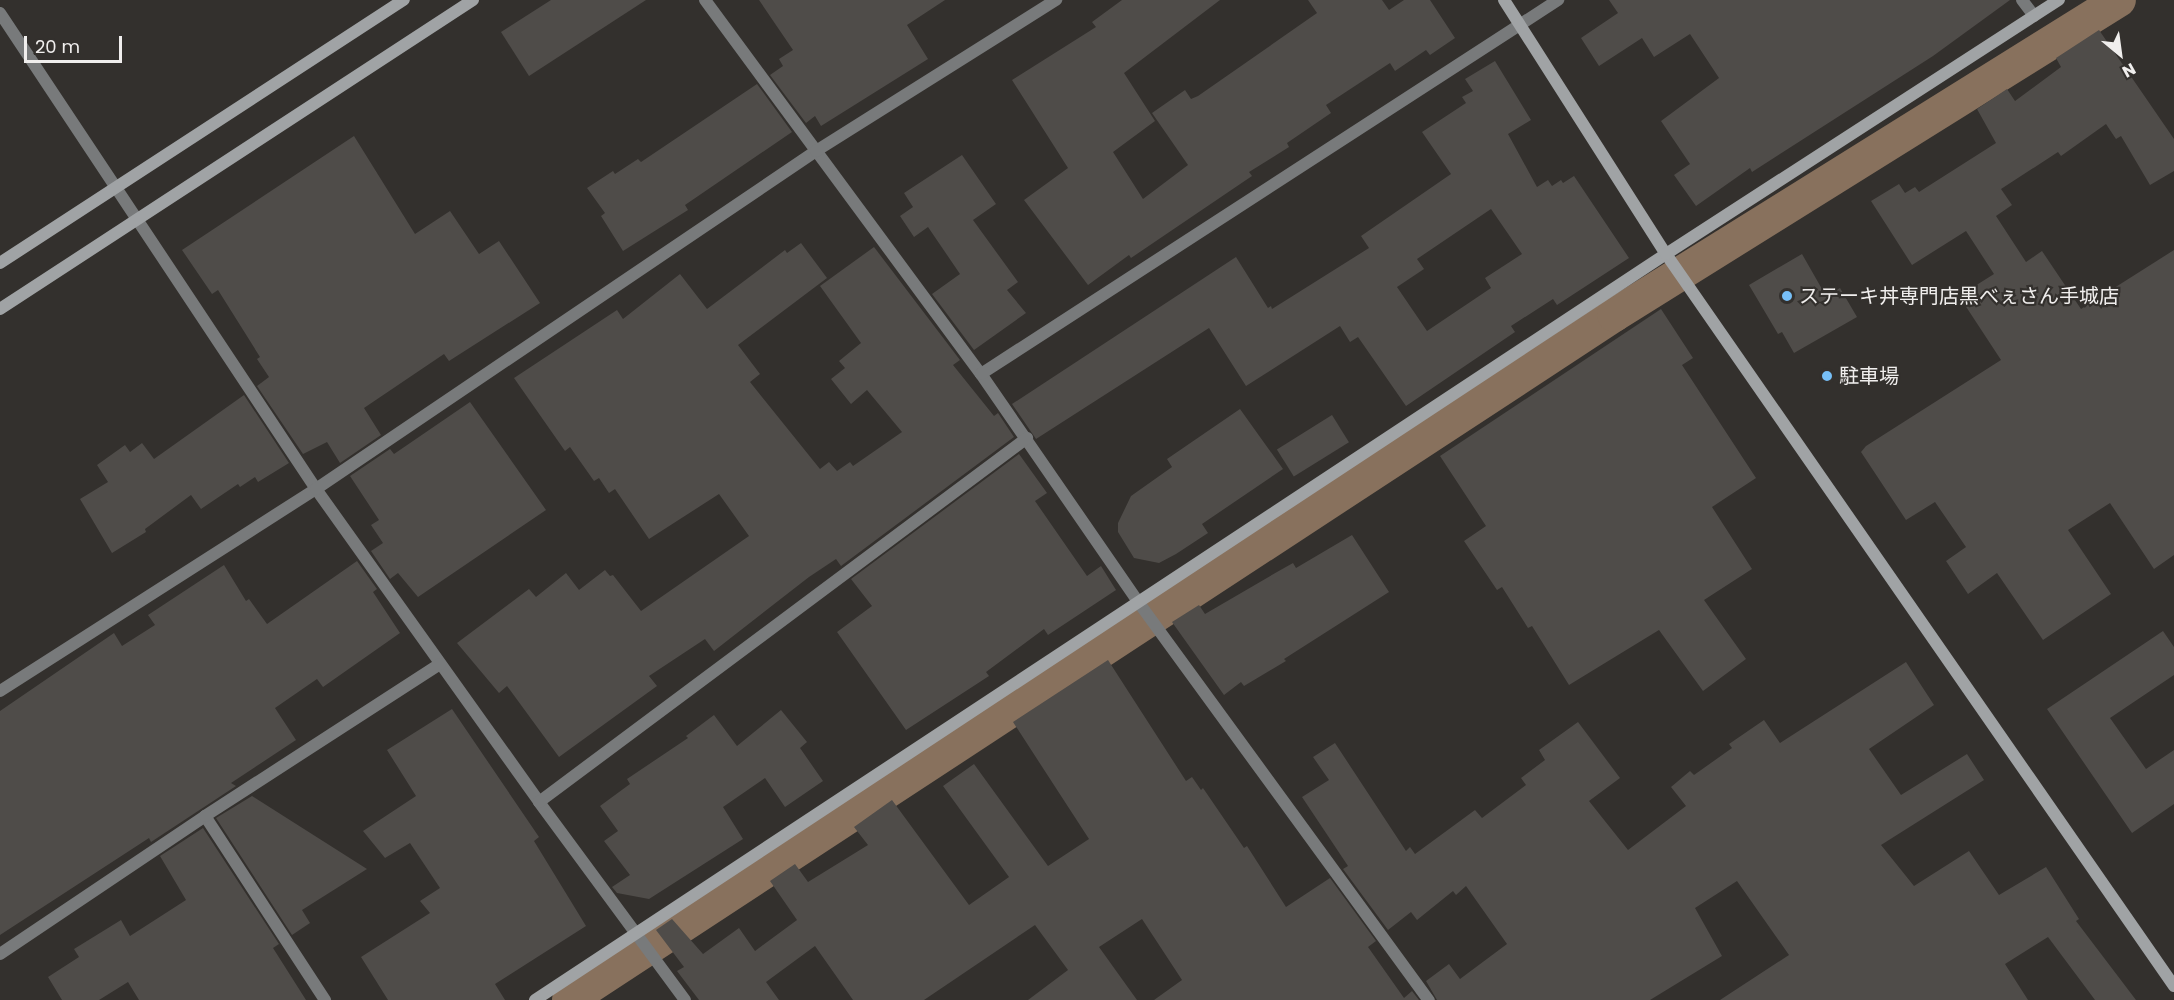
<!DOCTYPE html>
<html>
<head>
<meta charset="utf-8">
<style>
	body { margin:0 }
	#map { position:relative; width:2174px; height:1000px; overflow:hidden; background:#33302d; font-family:Poppins,"Noto Sans JP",sans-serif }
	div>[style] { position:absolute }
	.canal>* { height:34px; margin:-17px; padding:0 17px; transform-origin:17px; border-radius:17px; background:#88715d }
	.building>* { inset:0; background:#4f4c49; transform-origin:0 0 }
	.street>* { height:12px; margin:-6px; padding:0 6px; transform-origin:6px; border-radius:6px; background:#787a7b }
	.secondary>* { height:12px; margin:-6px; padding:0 6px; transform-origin:6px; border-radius:6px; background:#a0a3a5 }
	.dots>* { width:16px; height:16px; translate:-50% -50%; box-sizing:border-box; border:3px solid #33302d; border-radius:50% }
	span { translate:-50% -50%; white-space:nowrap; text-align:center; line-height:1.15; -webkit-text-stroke:4.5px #33302d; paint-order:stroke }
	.poi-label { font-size:20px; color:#f0eeed }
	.left { translate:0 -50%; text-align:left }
	.north { position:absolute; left:2090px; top:24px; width:60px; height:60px; -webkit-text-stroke:4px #33302d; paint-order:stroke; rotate:151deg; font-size:16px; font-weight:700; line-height:24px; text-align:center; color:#f0eeed }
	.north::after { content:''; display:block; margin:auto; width:21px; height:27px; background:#f0eeed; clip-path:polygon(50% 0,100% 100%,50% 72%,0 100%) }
	.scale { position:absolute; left:24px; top:36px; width:98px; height:27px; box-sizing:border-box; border:3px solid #f0eeed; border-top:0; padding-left:8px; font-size:18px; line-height:21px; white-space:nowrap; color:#f0eeed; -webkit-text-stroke:4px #33302d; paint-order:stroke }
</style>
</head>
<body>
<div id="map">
	<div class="canal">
		<i style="left:569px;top:1000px;width:1249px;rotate:-33.24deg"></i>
		<i style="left:1614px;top:315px;width:595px;rotate:-31.95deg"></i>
	</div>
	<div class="building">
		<i style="clip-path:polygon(551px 0,646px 0,529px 76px,501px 32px)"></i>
		<i style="clip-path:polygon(759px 0,945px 0,907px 25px,928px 59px,821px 126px,815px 116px,806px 123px,770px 75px,783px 66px,779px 59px,793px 50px)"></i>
		<i style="clip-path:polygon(1122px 0,1220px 0,1124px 73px,1155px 121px,1113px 152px,1143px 199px,1188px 165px,1152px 113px,1185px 90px,1191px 99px,1198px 96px,1317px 13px,1308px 0,1382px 0,1389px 10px,1404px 0,1430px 0,1455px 38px,1430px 55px,1426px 50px,1395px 71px,1390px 63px,1326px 105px,1331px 113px,1287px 143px,1289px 147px,1249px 172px,1252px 176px,1131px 258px,1129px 255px,1088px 285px,1024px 200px,1068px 168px,1012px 80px,1096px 27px,1092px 22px)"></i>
		<i style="clip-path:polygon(1609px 0,2010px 0,1933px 56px,1752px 172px,1750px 168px,1696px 206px,1674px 175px,1690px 164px,1661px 121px,1719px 78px,1690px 34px,1654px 57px,1642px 38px,1599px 66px,1581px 38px,1618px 13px)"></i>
		<i style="clip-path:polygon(2099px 30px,2174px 139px,2174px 171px,2150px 185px,2121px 136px,2116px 139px,2106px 124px,2061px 156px,2058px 152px,2001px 189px,2012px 205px,1996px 216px,2026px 262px,2042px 251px,2081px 309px,2174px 250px,2174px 555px,2154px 569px,2110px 503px,2068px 530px,2111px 594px,2043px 640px,1997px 573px,1968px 594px,1946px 561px,1966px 547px,1935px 502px,1906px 520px,1861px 452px,1866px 446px,2001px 360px,1959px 296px,1994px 274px,1966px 231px,1912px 265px,1871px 201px,1899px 184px,1905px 193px,1915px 187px,1919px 192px,1996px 143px,1977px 109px,2007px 89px,2015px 101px,2061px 67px,2056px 58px)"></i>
		<i style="clip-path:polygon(evenodd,1495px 61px,1531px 120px,1508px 134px,1537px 187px,1548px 180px,1552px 186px,1561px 180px,1563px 183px,1574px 176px,1629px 258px,1557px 305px,1553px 299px,1511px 326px,1515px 332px,1406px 406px,1358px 337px,1350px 342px,1340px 326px,1246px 386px,1209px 328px,1036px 439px,1012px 404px,1236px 257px,1268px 308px,1271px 306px,1272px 309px,1369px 248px,1361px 236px,1451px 174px,1422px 132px,1466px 103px,1462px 97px,1473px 91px,1465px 79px,1495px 61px,1491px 209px,1522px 254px,1485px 278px,1491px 288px,1427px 331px,1397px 287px,1424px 269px,1417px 259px,1491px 209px)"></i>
		<i style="clip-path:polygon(757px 84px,792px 132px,685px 205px,688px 210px,623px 251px,601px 216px,605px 213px,587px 188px,613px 171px,615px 174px,638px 159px,641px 162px)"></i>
		<i style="clip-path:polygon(354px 136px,415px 234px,450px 211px,479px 254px,499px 241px,540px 303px,449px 361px,444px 354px,364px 408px,381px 435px,340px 463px,327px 442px,303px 454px,257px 386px,269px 377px,257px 359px,260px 357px,218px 290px,212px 294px,182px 250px)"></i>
		<i style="clip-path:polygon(962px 155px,996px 204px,973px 220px,1018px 282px,1007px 290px,1026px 313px,974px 350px,932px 294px,960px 274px,928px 227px,914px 237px,900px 216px,913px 207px,904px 193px)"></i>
		<i style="clip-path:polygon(801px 243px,827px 278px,738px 345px,760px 374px,750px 382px,820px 469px,829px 462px,837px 471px,850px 462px,853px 466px,902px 432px,867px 390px,851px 404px,831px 379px,845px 368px,839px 361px,861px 343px,820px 286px,874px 247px,960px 360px,953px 365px,994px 416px,998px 413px,1014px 437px,841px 566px,836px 559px,809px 577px,714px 651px,705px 639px,649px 676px,657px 686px,559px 757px,507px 686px,499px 693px,457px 643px,529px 589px,536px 597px,566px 573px,579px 590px,605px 570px,610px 576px,613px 575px,641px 611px,749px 536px,719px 494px,649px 539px,615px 489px,609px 493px,599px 478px,594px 481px,570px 447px,565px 451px,514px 378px,617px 310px,623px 319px,680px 274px,707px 309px,785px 250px,787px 253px)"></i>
		<i style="clip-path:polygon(1802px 254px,1826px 296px,1840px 288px,1857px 317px,1794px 353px,1782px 332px,1778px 334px,1749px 285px)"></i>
		<i style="clip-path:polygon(1661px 309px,1693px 358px,1682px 365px,1756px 478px,1712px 507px,1752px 569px,1704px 600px,1746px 659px,1703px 691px,1659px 630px,1569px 685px,1532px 626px,1528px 628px,1502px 587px,1497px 590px,1464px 541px,1486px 526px,1440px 456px)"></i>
		<i style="clip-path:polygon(244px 395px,289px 463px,258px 482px,255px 477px,240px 487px,238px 484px,201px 509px,191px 495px,145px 529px,146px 532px,112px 553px,80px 499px,108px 482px,97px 465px,125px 445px,130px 452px,142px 443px,154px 459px)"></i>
		<i style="clip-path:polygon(470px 402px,546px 510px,418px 597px,398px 573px,390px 579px,371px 551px,383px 543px,371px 525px,379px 520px,350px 476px,390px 449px,394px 454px)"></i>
		<i style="clip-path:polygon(1240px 409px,1283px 469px,1202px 524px,1208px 533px,1176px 554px,1159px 563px,1134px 558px,1118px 532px,1118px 523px,1131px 496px,1172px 467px,1167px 459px)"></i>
		<i style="left:1332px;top:415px;width:32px;height:65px;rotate:58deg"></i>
		<i style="clip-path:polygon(1019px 454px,1047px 493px,1035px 501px,1087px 576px,1101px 566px,1116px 590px,1048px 635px,1044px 629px,986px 672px,989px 676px,906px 730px,837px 632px,872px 606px,851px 579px)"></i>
		<i style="clip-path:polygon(1352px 535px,1389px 592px,1284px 659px,1286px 661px,1244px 686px,1241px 682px,1224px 695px,1172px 622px,1199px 605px,1205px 614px,1277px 572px,1293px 563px,1296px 568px)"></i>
		<i style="clip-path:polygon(357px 561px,377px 589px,373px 592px,400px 633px,323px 687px,317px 679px,275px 708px,296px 740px,231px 783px,236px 786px,151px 842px,149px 838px,0 935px,0 711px,114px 633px,122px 646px,155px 625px,148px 615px,224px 565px,246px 601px,249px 599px,267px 624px)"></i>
		<i style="clip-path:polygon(2163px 631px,2174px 647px,2174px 675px,2110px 718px,2146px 769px,2174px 750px,2174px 804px,2132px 833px,2047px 709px)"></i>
		<i style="clip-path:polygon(1108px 660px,1186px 781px,1192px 777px,1201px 790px,1203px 788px,1244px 848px,1247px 846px,1286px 907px,1330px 878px,1376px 941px,1368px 947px,1404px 998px,1412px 991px,1419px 1000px,1154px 1000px,1182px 980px,1142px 919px,1099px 947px,1137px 1000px,1028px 1000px,1068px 970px,1035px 925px,924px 1000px,853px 1000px,815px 946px,766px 982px,779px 1000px,699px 1000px,677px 971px,684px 967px,656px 930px,672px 919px,703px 954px,739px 928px,755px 951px,797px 920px,770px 881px,795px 864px,808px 882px,868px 845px,854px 827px,892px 800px,969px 905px,1009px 877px,943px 786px,974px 764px,1048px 866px,1089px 839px,1013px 722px)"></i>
		<i style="clip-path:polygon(1906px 662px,1934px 705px,1869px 749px,1901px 795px,1967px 754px,1984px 780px,1881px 845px,1914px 886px,1969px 851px,1999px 895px,2046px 867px,2079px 919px,2076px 921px,2136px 1000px,2095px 1000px,2048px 937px,2005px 964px,2028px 1000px,1720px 1000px,1789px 955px,1737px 881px,1695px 908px,1722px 956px,1650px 1000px,1437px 1000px,1426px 981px,1449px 964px,1460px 979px,1507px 944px,1466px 886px,1456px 895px,1453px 891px,1417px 920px,1411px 912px,1388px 930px,1343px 869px,1348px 866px,1302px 797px,1329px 780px,1313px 757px,1335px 743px,1406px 851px,1410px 847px,1415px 854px,1475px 810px,1482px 818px,1526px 785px,1521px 778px,1545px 760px,1539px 750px,1578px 722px,1620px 778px,1589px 801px,1628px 850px,1686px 806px,1671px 787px,1690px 771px,1694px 775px,1732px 748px,1729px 744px,1764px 720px,1780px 743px)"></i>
		<i style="clip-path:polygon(452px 709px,539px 837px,534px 841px,586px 926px,495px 984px,505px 1000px,388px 1000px,361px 957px,430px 913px,420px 901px,440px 888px,410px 843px,385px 858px,363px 831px,416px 796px,387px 750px)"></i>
		<i style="clip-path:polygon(781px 710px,807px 742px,800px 748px,823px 781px,785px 807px,765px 778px,723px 807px,743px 839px,649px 899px,617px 893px,612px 887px,630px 875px,604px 841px,618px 831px,600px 806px,630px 784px,627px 779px,688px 738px,686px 736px,714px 715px,737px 746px)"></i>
		<i style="clip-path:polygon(252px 796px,367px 869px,302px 910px,310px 923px,292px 935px,216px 818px)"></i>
		<i style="clip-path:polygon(203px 828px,279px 944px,273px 948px,306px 1000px,139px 1000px,128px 982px,99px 1000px,62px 1000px,48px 977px,79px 957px,74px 949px,121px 920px,130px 936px,186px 900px,160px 856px)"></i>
	</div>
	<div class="street">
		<i style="left:705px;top:0;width:465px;rotate:53.6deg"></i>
		<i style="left:981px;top:374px;width:278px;rotate:55.4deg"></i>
		<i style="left:1139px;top:603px;width:492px;rotate:53.9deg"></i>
		<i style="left:2022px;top:0;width:20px;rotate:53deg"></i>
		<i style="left:0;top:13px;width:571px;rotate:56.42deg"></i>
		<i style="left:316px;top:489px;width:384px;rotate:54.5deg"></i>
		<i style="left:539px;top:802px;width:246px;rotate:53.6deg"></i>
		<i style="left:981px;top:374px;width:688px;rotate:-32.95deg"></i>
		<i style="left:0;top:691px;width:375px;rotate:-32.6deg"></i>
		<i style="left:316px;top:489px;width:604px;rotate:-34.06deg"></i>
		<i style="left:816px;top:151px;width:284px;rotate:-32.2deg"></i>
		<i style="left:539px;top:802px;width:609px;rotate:-36.72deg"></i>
		<i style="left:205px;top:816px;width:220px;rotate:56.9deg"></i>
		<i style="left:0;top:954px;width:247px;rotate:-33.9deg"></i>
		<i style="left:205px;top:816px;width:280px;rotate:-32.9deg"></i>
	</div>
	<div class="secondary">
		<i style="left:1504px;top:0;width:301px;rotate:57.5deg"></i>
		<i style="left:1666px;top:254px;width:891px;rotate:55.24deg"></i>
		<i style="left:0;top:263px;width:482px;rotate:-33.1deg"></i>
		<i style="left:0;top:309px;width:565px;rotate:-33.16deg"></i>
		<i style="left:535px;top:1000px;width:1355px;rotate:-33.41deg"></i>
		<i style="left:1666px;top:254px;width:468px;rotate:-32.9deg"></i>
	</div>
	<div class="dots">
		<i style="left:1787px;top:296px;background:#77bff7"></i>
		<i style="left:1827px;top:376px;background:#77bff7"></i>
	</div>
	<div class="poi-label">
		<span class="left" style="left:1799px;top:296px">ステーキ丼専門店黒べぇさん手城店</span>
		<span class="left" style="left:1839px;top:376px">駐車場</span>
	</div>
	<div class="north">N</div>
	<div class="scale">20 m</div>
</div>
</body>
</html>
